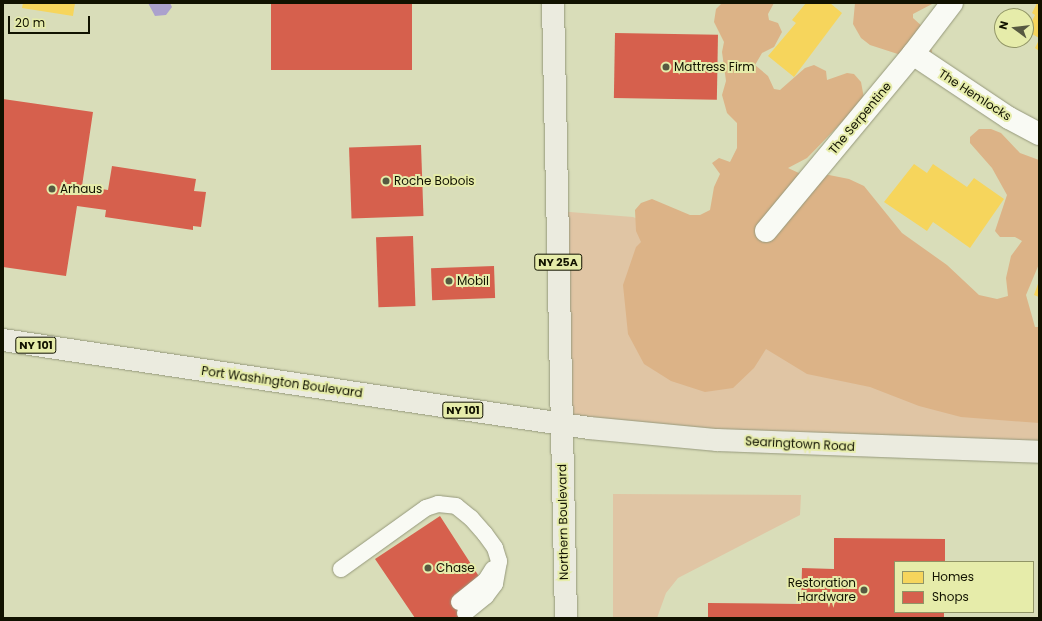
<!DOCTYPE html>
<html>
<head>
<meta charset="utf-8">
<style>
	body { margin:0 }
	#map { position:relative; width:1042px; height:621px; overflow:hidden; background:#d9ddb9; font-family:Poppins,sans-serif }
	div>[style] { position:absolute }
	.green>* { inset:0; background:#e0c5a4 }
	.forest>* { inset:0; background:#dcb387 }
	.water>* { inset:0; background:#aba1cd }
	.homes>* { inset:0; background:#f6d55c }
	.shops>* { inset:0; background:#d6604d; transform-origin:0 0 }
	.roads { filter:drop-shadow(0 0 1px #96997c) drop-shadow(0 0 1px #96997c) }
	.service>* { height:16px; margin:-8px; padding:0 8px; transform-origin:8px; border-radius:8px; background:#f9faf4 }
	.minor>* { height:22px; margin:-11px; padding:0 11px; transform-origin:11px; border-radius:11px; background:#f9faf4 }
	.primary>* { height:22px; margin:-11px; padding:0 11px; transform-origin:11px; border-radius:11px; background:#ebebdf }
	.dots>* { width:11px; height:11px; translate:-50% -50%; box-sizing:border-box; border:2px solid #e6ecaa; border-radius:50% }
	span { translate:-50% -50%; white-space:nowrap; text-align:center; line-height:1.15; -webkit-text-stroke:4px #e6ecaa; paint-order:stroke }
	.shield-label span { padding:1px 3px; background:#e6ecaa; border:1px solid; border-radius:3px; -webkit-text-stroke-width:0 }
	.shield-label { font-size:11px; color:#111200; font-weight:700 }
	.poi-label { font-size:12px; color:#111200 }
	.left { translate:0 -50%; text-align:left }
	.right { translate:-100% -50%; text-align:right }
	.street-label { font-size:12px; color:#111200 }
	.frame { position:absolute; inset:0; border:4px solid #111200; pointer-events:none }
	.legend { position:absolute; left:894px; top:561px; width:140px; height:52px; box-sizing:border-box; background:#e6ecaa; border:1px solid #919566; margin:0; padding:5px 7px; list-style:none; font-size:12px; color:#111200 }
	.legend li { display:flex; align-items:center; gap:8px; height:20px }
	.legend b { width:20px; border:1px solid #919566 }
	.north { position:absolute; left:994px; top:8px; width:40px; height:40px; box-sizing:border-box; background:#e6ecaa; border:1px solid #919566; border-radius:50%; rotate:285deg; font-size:11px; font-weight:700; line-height:16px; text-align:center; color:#111200 }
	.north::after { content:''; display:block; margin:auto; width:14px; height:18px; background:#575941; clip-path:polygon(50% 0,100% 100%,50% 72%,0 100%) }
	.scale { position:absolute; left:8px; top:16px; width:82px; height:18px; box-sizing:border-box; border:2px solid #111200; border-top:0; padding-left:5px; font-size:12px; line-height:14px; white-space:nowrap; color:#111200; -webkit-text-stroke:3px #e6ecaa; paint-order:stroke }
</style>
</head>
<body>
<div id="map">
	<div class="green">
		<i style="clip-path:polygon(557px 211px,633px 217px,1039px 385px,1039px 452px,561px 425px)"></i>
		<i style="clip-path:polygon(613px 494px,801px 495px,800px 515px,678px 578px,666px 593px,657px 618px,613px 618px)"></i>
	</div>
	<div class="forest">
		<i style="clip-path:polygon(722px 3px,774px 3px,768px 14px,769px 20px,778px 23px,782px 32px,774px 47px,762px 53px,755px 65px,768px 76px,774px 89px,780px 90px,805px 68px,814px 65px,826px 71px,827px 80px,847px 73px,854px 74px,861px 82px,864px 98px,858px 111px,842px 122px,807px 158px,788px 168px,801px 174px,829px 175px,849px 179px,864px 186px,902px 233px,947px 265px,979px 295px,997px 299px,1008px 296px,1006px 278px,1011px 256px,1022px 241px,1015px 237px,1000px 237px,995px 231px,1007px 195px,992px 168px,970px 143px,970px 137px,979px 129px,991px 129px,1001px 133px,1020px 153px,1039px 160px,1039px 264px,1026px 295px,1035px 327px,1039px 327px,1039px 423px,961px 417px,919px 406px,870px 387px,807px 374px,766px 349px,754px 368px,733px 388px,705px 392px,671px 381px,644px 364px,628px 334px,623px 285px,636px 247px,641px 242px,636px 231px,635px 210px,641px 203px,652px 199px,690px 215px,700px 215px,710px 210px,714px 187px,720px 174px,712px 163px,719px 158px,730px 162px,737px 148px,737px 123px,727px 113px,722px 95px,726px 81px,722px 52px,724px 42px,714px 22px,716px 9px)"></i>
		<i style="clip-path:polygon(855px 3px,934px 3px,913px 14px,913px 18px,924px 28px,932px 51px,930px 60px,904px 56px,870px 45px,861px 38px,853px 24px)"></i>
	</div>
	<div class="water">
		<i style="clip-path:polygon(148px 3px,170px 3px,172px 7px,166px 15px,155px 16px)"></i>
	</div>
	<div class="homes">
		<i style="clip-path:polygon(23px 3px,75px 3px,73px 16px,22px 8px)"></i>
		<i style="clip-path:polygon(806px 3px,830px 3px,842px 13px,794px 77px,768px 56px,796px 23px,792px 20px)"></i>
		<i style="clip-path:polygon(1037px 3px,1039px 3px,1039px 38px,1027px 31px,1035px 15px,1032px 13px)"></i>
		<i style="clip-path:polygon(1039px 40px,1039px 51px,1035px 48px)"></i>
		<i style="clip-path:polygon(914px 164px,927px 173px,933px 164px,967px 187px,974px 178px,1004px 199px,970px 248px,933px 222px,927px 231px,884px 202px)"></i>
		<i style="clip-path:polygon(1039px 281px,1039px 297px,1034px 295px)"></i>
	</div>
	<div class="shops">
		<i style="left:271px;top:3px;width:141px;height:67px"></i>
		<i style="left:615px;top:33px;width:103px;height:65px;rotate:1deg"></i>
		<i style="clip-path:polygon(3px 99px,93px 112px,82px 186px,108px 190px,112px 166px,196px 179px,194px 191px,206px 192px,201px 227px,193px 226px,193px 230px,105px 217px,106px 210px,77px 206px,66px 276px,3px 267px)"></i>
		<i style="left:421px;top:145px;width:71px;height:72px;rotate:88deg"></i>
		<i style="left:413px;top:236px;width:70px;height:37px;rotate:88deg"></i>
		<i style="left:494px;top:266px;width:32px;height:63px;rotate:88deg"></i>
		<i style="clip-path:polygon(440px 516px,480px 578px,454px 595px,469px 618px,415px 618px,375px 559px)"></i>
		<i style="clip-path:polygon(834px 538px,945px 539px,945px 562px,895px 562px,895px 612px,944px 612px,944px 618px,708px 618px,708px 603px,801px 604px,802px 568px,834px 569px)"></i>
	</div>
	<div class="roads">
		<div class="service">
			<i style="left:341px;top:569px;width:105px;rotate:-35.7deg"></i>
			<i style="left:426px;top:508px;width:13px;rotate:-18deg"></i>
			<i style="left:438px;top:504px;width:18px;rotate:6deg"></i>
			<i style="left:456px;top:506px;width:19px;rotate:39deg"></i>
			<i style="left:471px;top:518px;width:21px;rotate:49deg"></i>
			<i style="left:485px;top:534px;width:17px;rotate:54deg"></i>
			<i style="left:495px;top:548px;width:14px;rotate:73deg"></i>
			<i style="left:499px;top:561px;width:23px;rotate:100deg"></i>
			<i style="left:495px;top:584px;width:15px;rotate:127deg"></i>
			<i style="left:486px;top:596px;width:27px;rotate:141deg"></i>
			<i style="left:459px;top:602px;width:35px;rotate:-39deg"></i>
			<i style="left:486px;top:580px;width:13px;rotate:-58deg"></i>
		</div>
		<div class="minor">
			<i style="left:913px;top:54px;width:115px;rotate:33.7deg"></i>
			<i style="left:1009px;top:118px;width:34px;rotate:28deg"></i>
			<i style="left:766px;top:231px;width:230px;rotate:-50.3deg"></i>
			<i style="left:913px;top:54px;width:64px;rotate:-52.6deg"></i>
		</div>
		<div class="primary">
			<i style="left:553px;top:3px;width:615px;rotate:88.79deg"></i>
			<i style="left:3px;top:340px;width:593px;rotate:8.54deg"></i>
			<i style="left:589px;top:428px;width:129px;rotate:5.4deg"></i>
			<i style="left:717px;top:440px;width:322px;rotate:2.1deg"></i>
		</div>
	</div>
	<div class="dots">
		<i style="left:666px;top:67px;background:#575941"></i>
		<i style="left:386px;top:181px;background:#575941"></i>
		<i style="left:52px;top:189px;background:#575941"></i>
		<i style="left:449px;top:281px;background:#575941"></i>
		<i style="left:428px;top:568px;background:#575941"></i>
		<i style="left:864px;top:590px;background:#575941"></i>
	</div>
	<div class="shield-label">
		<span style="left:558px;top:262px">NY 25A</span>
		<span style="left:36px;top:345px">NY 101</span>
		<span style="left:463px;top:410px">NY 101</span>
	</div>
	<div class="poi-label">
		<span class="left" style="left:674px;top:67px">Mattress Firm</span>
		<span class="left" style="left:394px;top:181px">Roche Bobois</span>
		<span class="left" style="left:60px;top:189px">Arhaus</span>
		<span class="left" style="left:457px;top:281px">Mobil</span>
		<span class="left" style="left:436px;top:568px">Chase</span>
		<span class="right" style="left:856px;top:590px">Restoration<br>Hardware</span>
	</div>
	<div class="street-label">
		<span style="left:975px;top:95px;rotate:33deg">The Hemlocks</span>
		<span style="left:860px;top:118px;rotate:-50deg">The Serpentine</span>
		<span style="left:282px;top:382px;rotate:8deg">Port Washington Boulevard</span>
		<span style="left:800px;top:444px;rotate:3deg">Searingtown Road</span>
		<span style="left:563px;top:522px;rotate:-91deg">Northern Boulevard</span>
	</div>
	<div class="frame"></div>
	<ul class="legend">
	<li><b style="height:11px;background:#f6d55c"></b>Homes</li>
	<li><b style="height:11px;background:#d6604d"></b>Shops</li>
	</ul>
	<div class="north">N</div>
	<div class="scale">20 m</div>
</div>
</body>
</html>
